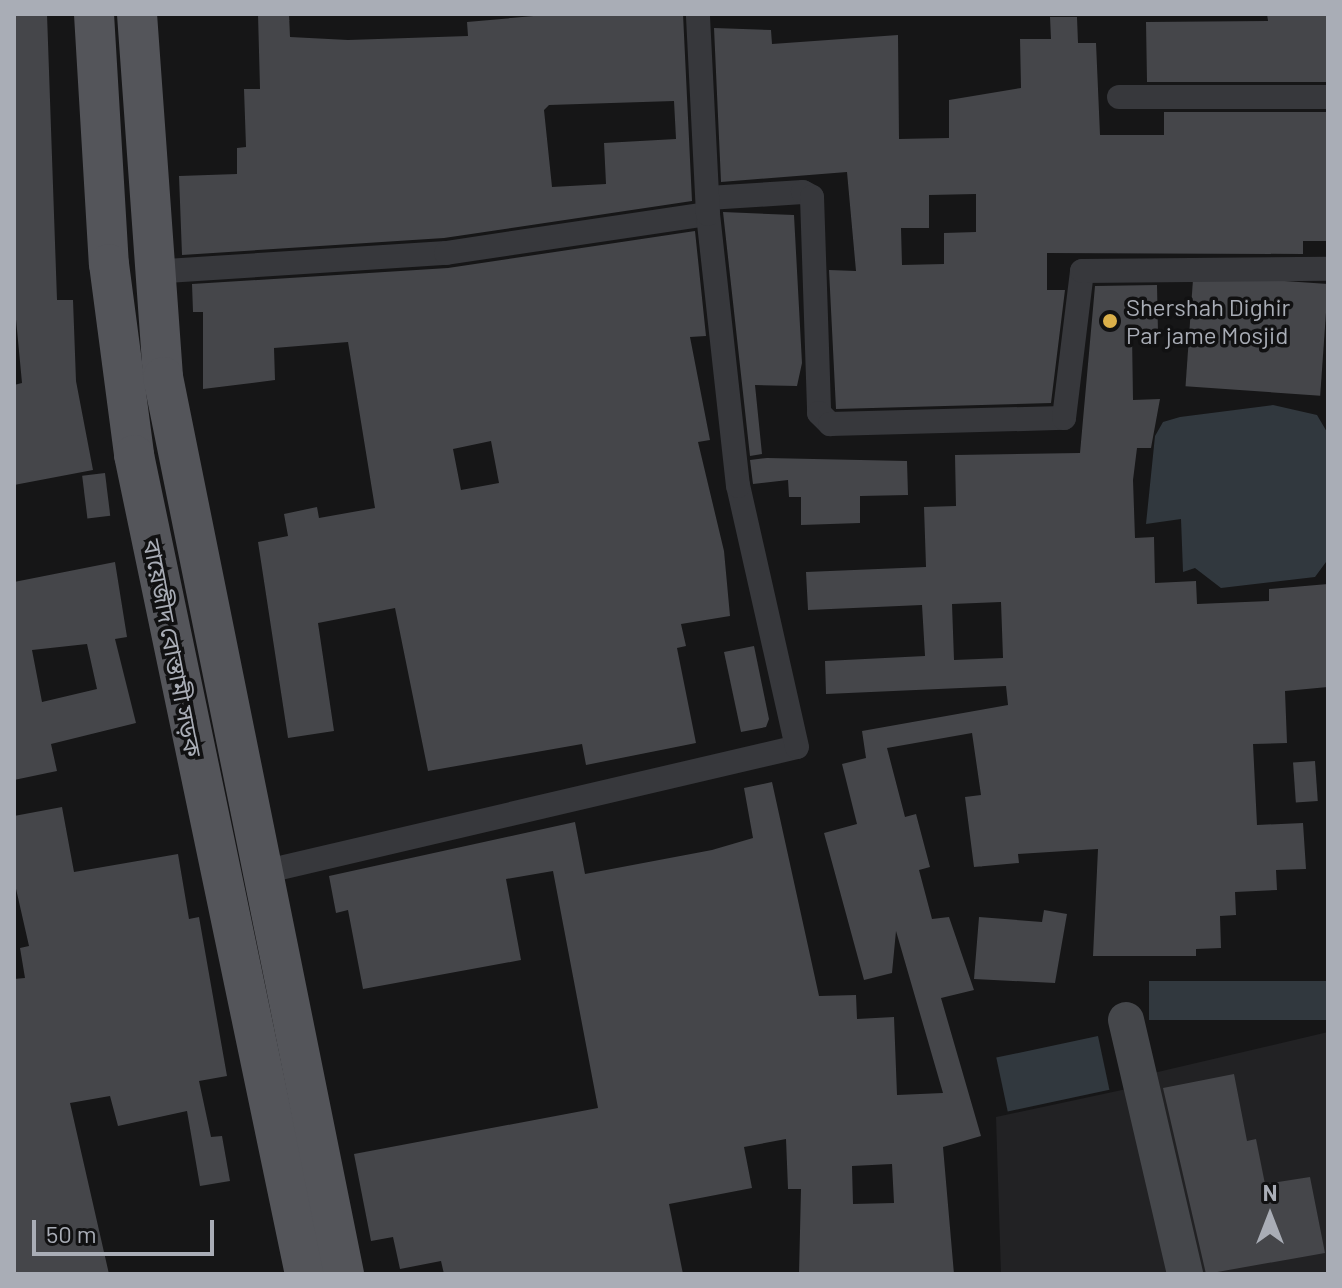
<!DOCTYPE html>
<html>
<head>
<meta charset="utf-8">
<style>
	body { margin:0 }
	#map { position:relative; width:1342px; height:1288px; overflow:hidden; background:#161617; font-family:Barlow,"Noto Sans Bengali",sans-serif }
	div>[style] { position:absolute }
	.built>* { inset:0; background:#222224 }
	.water>* { inset:0; background:#31383e; transform-origin:0 0 }
	.building>* { inset:0; background:#45464a; transform-origin:0 0 }
	.street>* { height:24px; margin:-12px; padding:0 12px; transform-origin:12px; border-radius:12px; background:#37383c }
	.secondary>* { height:36px; margin:-18px; padding:0 18px; transform-origin:18px; border-radius:18px; background:#45474b }
	.primary>* { height:40px; margin:-20px; padding:0 20px; transform-origin:20px; border-radius:20px; background:#54555a }
	.dots>* { width:22px; height:22px; translate:-50% -50%; box-sizing:border-box; border:4px solid #111112; border-radius:50% }
	span { translate:-50% -50%; white-space:nowrap; text-align:center; line-height:1.15; -webkit-text-stroke:7px #111112; paint-order:stroke }
	.poi-label { font-size:24px; color:#a9adb6 }
	.left { translate:0 -50%; text-align:left }
	.street-label { font-size:24px; color:#a9adb6 }
	.frame { position:absolute; inset:0; border:16px solid #a9adb6; pointer-events:none }
	.north { position:absolute; left:1230px; top:1176px; width:80px; height:80px; -webkit-text-stroke:6px #111112; paint-order:stroke; rotate:0deg; font-size:22px; font-weight:700; line-height:32px; text-align:center; color:#a9adb6 }
	.north::after { content:''; display:block; margin:auto; width:28px; height:36px; background:#a9adb6; clip-path:polygon(50% 0,100% 100%,50% 72%,0 100%) }
	.scale { position:absolute; left:32px; top:1220px; width:182px; height:36px; box-sizing:border-box; border:4px solid #a9adb6; border-top:0; padding-left:10px; font-size:24px; line-height:28px; white-space:nowrap; color:#a9adb6; -webkit-text-stroke:6px #111112; paint-order:stroke }
</style>
</head>
<body>
<div id="map">
	<div class="built">
		<i style="clip-path:polygon(1328px 1032px,1328px 1274px,1191px 1274px,1145px 1075px)"></i>
		<i style="clip-path:polygon(1136px 1087px,1180px 1274px,1001px 1274px,996px 1117px)"></i>
	</div>
	<div class="water">
		<i style="clip-path:polygon(1273px 405px,1317px 415px,1327px 432px,1326px 562px,1315px 577px,1221px 588px,1195px 568px,1183px 572px,1181px 519px,1146px 524px,1155px 436px,1163px 422px,1180px 417px)"></i>
		<i style="left:1328px;top:981px;width:39px;height:179px;rotate:90deg"></i>
		<i style="left:1098px;top:1036px;width:55px;height:104px;rotate:78deg"></i>
	</div>
	<div class="building">
		<i style="clip-path:polygon(14px 14px,47px 14px,57px 300px,73px 300px,76px 381px,93px 470px,14px 485px,14px 385px,22px 383px,14px 298px)"></i>
		<i style="clip-path:polygon(evenodd,258px 14px,289px 14px,290px 37px,348px 40px,468px 36px,467px 22px,556px 14px,683px 14px,692px 201px,444px 238px,182px 255px,179px 176px,237px 174px,237px 148px,246px 147px,244px 89px,260px 89px,258px 14px,674px 101px,676px 139px,604px 143px,606px 184px,552px 187px,544px 110px,549px 105px,674px 101px)"></i>
		<i style="clip-path:polygon(1267px 14px,1328px 14px,1328px 82px,1147px 82px,1146px 22px,1268px 21px)"></i>
		<i style="clip-path:polygon(evenodd,1050px 17px,1077px 17px,1078px 43px,1096px 43px,1100px 135px,1164px 135px,1164px 112px,1328px 112px,1328px 241px,1303px 241px,1303px 254px,1047px 253px,1047px 290px,1065px 290px,1051px 403px,836px 409px,829px 270px,856px 271px,847px 172px,721px 182px,714px 28px,771px 30px,772px 44px,898px 35px,899px 139px,949px 138px,949px 100px,1021px 88px,1020px 39px,1051px 39px,1050px 17px,976px 194px,976px 232px,944px 233px,944px 264px,902px 265px,901px 228px,929px 228px,929px 195px,976px 194px)"></i>
		<i style="clip-path:polygon(723px 212px,794px 215px,802px 363px,797px 386px,755px 385px,762px 454px,750px 456px)"></i>
		<i style="clip-path:polygon(evenodd,695px 231px,706px 336px,690px 337px,710px 440px,698px 442px,724px 551px,730px 616px,681px 624px,686px 646px,677px 648px,696px 743px,586px 765px,582px 744px,428px 771px,395px 608px,318px 623px,334px 731px,288px 738px,258px 542px,288px 536px,284px 514px,317px 507px,319px 518px,375px 508px,348px 342px,274px 348px,275px 380px,203px 389px,203px 312px,193px 312px,192px 284px,448px 268px,695px 231px,491px 441px,499px 483px,461px 490px,453px 449px,491px 441px)"></i>
		<i style="left:1328px;top:284px;width:112px;height:135px;rotate:94deg"></i>
		<i style="clip-path:polygon(evenodd,1157px 285px,1158px 333px,1132px 334px,1133px 400px,1160px 399px,1151px 448px,1137px 448px,1133px 480px,1135px 538px,1154px 537px,1155px 583px,1196px 581px,1197px 604px,1269px 601px,1269px 589px,1328px 584px,1328px 687px,1285px 691px,1287px 743px,1253px 744px,1257px 825px,1303px 823px,1306px 869px,1276px 870px,1277px 890px,1235px 892px,1236px 915px,1220px 916px,1221px 948px,1196px 949px,1196px 956px,1093px 956px,1098px 849px,1018px 854px,1019px 863px,974px 867px,965px 797px,981px 795px,972px 733px,887px 748px,905px 817px,916px 814px,930px 867px,919px 870px,932px 919px,949px 917px,974px 990px,941px 998px,981px 1136px,943px 1147px,954px 1274px,799px 1274px,801px 1189px,788px 1189px,786px 1139px,744px 1147px,752px 1188px,669px 1204px,683px 1274px,444px 1274px,441px 1261px,400px 1269px,393px 1237px,371px 1241px,354px 1154px,598px 1108px,553px 871px,506px 879px,521px 960px,363px 989px,348px 910px,336px 913px,329px 876px,575px 822px,585px 874px,712px 850px,753px 838px,744px 788px,772px 782px,819px 996px,856px 995px,857px 1019px,894px 1017px,897px 1095px,943px 1093px,896px 931px,892px 973px,864px 980px,824px 833px,857px 824px,842px 764px,866px 758px,862px 731px,1008px 705px,1006px 686px,826px 694px,825px 661px,925px 656px,922px 605px,808px 610px,806px 572px,926px 567px,924px 507px,956px 506px,955px 455px,1080px 453px,1095px 286px,1157px 285px,1001px 602px,1003px 658px,954px 660px,952px 604px,1001px 602px,1157px 285px,892px 1164px,894px 1203px,853px 1204px,852px 1166px,892px 1164px)"></i>
		<i style="clip-path:polygon(767px 458px,907px 461px,908px 495px,860px 496px,860px 523px,801px 525px,801px 497px,789px 497px,788px 480px,753px 484px,750px 460px)"></i>
		<i style="left:105px;top:473px;width:43px;height:23px;rotate:83deg"></i>
		<i style="clip-path:polygon(evenodd,115px 562px,127px 637px,115px 639px,136px 723px,51px 744px,57px 771px,14px 780px,14px 582px,115px 562px,87px 644px,97px 689px,42px 702px,32px 650px,87px 644px)"></i>
		<i style="clip-path:polygon(754px 646px,769px 719px,766px 727px,741px 732px,724px 652px)"></i>
		<i style="left:1315px;top:761px;width:40px;height:22px;rotate:86deg"></i>
		<i style="clip-path:polygon(62px 807px,74px 872px,178px 854px,189px 919px,199px 917px,227px 1076px,199px 1081px,211px 1137px,222px 1136px,230px 1181px,200px 1186px,187px 1111px,118px 1126px,110px 1096px,70px 1103px,109px 1274px,14px 1274px,14px 979px,25px 978px,20px 948px,29px 946px,14px 880px,14px 816px)"></i>
		<i style="clip-path:polygon(1044px 910px,1067px 914px,1055px 983px,974px 979px,979px 917px,1042px 922px)"></i>
		<i style="clip-path:polygon(1234px 1074px,1247px 1141px,1256px 1139px,1265px 1184px,1310px 1177px,1325px 1253px,1206px 1274px,1163px 1088px)"></i>
	</div>
	<div class="street">
		<i style="left:1119px;top:97px;width:209px"></i>
		<i style="left:708px;top:198px;width:95px;rotate:-3.6deg"></i>
		<i style="left:803px;top:192px;width:10px;rotate:29deg"></i>
		<i style="left:812px;top:197px;width:216px;rotate:88.1deg"></i>
		<i style="left:819px;top:413px;width:16px;rotate:45deg"></i>
		<i style="left:830px;top:424px;width:234px;rotate:-1.5deg"></i>
		<i style="left:1064px;top:418px;width:148px;rotate:-83deg"></i>
		<i style="left:1082px;top:271px;width:246px;rotate:-0.5deg"></i>
		<i style="left:151px;top:272px;width:296px;rotate:-3.7deg"></i>
		<i style="left:446px;top:253px;width:265px;rotate:-8.5deg"></i>
		<i style="left:263px;top:872px;width:548px;rotate:-13.17deg"></i>
		<i style="left:797px;top:747px;width:268px;rotate:-102.7deg"></i>
		<i style="left:738px;top:486px;width:274px;rotate:-96.3deg"></i>
		<i style="left:708px;top:214px;width:200px;rotate:-92.9deg"></i>
	</div>
	<div class="secondary">
		<i style="left:1126px;top:1020px;width:261px;rotate:76.9deg"></i>
	</div>
	<div class="primary">
		<i style="left:94px;top:14px;width:250px;rotate:86.6deg"></i>
		<i style="left:109px;top:264px;width:193px;rotate:82.5deg"></i>
		<i style="left:134px;top:455px;width:837px;rotate:78.21deg"></i>
		<i style="left:137px;top:14px;width:364px;rotate:85.9deg"></i>
		<i style="left:163px;top:377px;width:915px;rotate:78.59deg"></i>
	</div>
	<div class="dots">
		<i style="left:1110px;top:321px;background:#dbb04a"></i>
	</div>
	<div class="poi-label">
		<span class="left" style="left:1126px;top:321px">Shershah Dighir<br>Par jame Mosjid</span>
	</div>
	<div class="street-label">
		<span style="left:173px;top:648px;rotate:79deg">বায়েজীদ বোস্তামী সড়ক</span>
	</div>
	<div class="frame"></div>
	<div class="north">N</div>
	<div class="scale">50 m</div>
</div>
</body>
</html>
